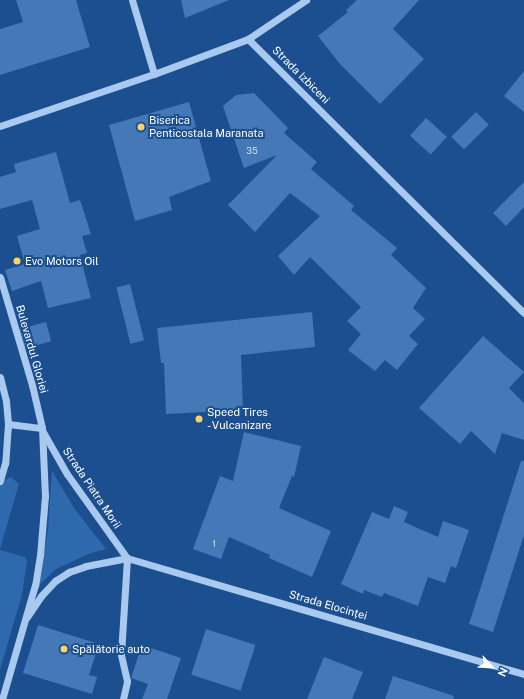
<!DOCTYPE html>
<html>
<head>
<meta charset="utf-8">
<style>
	body { margin:0 }
	#map { position:relative; width:524px; height:699px; overflow:hidden; background:#1b4f8f; font-family:"Public Sans",sans-serif }
	div>[style] { position:absolute }
	.green>* { inset:0; background:#2e69ad }
	.building>* { inset:0; background:#4478b7; transform-origin:0 0 }
	.minor>* { height:7px; margin:-3.5px; padding:0 3.5px; transform-origin:3.5px; border-radius:3.5px; background:#a9c9ee }
	.dots>* { width:11px; height:11px; translate:-50% -50%; box-sizing:border-box; border:2px solid #1b4f8f; border-radius:50% }
	span { translate:-50% -50%; white-space:nowrap; text-align:center; line-height:1.15; -webkit-text-stroke:4px #1b4f8f; paint-order:stroke }
	.number-label { font-size:9px; color:#d0dded }
	.number-label span { -webkit-text-stroke-width:0 }
	.street-label { font-size:11px; color:#fff }
	.poi-label { font-size:11px; color:#fff }
	.left { translate:0 -50%; text-align:left }
	.north { position:absolute; left:472px; top:647px; width:40px; height:40px; -webkit-text-stroke:3px #1b4f8f; paint-order:stroke; rotate:115deg; font-size:11px; font-weight:700; line-height:16px; text-align:center; color:#fff }
	.north::after { content:''; display:block; margin:auto; width:14px; height:18px; background:#fff; clip-path:polygon(50% 0,100% 100%,50% 72%,0 100%) }
</style>
</head>
<body>
<div id="map">
	<div class="green">
		<i style="clip-path:polygon(52px 471px,74px 508px,106px 549px,91px 553px,56px 569px,39px 585px,48px 529px)"></i>
		<i style="clip-path:polygon(11px 477px,19px 484px,0 549px,0 486px,2px 481px)"></i>
		<i style="clip-path:polygon(0 550px,25px 557px,27px 561px,22px 595px,0 670px)"></i>
	</div>
	<div class="building">
		<i style="clip-path:polygon(16px 0,76px 0,90px 47px,0 75px,0 29px,23px 22px)"></i>
		<i style="clip-path:polygon(181px 0,229px 0,185px 18px)"></i>
		<i style="clip-path:polygon(357px 0,419px 0,393px 29px,424px 59px,380px 104px,340px 64px,318px 36px,348px 12px,346px 10px)"></i>
		<i style="clip-path:polygon(524px 71px,524px 112px,504px 96px)"></i>
		<i style="clip-path:polygon(254px 93px,288px 128px,284px 133px,317px 162px,311px 169px,354px 206px,351px 210px,397px 248px,391px 255px,426px 288px,413px 308px,425px 319px,409px 336px,418px 344px,397px 370px,385px 360px,375px 371px,348px 350px,361px 334px,347px 321px,361px 307px,310px 257px,294px 275px,278px 256px,320px 216px,290px 193px,255px 232px,228px 205px,277px 155px,244px 168px,223px 106px,236px 95px)"></i>
		<i style="clip-path:polygon(189px 102px,211px 181px,169px 197px,172px 210px,135px 221px,109px 125px)"></i>
		<i style="left:476px;top:112px;width:18px;height:35px;rotate:45deg"></i>
		<i style="left:426px;top:118px;width:28px;height:24px;rotate:42deg"></i>
		<i style="clip-path:polygon(56px 152px,70px 203px,80px 200px,91px 234px,82px 236px,87px 253px,80px 255px,91px 298px,48px 308px,41px 281px,12px 291px,5px 270px,25px 264px,17px 236px,40px 229px,32px 200px,0 209px,0 177px,16px 172px,14px 164px)"></i>
		<i style="clip-path:polygon(524px 182px,524px 207px,506px 226px,493px 213px)"></i>
		<i style="left:130px;top:284px;width:58px;height:14px;rotate:76deg"></i>
		<i style="clip-path:polygon(312px 312px,315px 347px,241px 355px,243px 410px,166px 414px,164px 363px,161px 363px,157px 328px)"></i>
		<i style="left:46px;top:322px;width:20px;height:27px;rotate:75deg"></i>
		<i style="clip-path:polygon(483px 336px,524px 372px,509px 388px,524px 403px,524px 440px,502px 433px,495px 454px,471px 431px,460px 444px,419px 408px)"></i>
		<i style="clip-path:polygon(244px 432px,301px 446px,294px 477px,292px 476px,279px 508px,331px 531px,312px 577px,269px 558px,270px 555px,229px 537px,221px 559px,193px 549px,220px 476px,233px 481px)"></i>
		<i style="clip-path:polygon(521px 461px,524px 461px,524px 535px,493px 632px,469px 624px)"></i>
		<i style="clip-path:polygon(394px 506px,408px 512px,404px 522px,438px 537px,443px 521px,469px 530px,456px 568px,451px 566px,445px 583px,428px 577px,418px 606px,384px 593px,382px 597px,364px 590px,363px 594px,341px 584px,372px 512px,389px 519px)"></i>
		<i style="clip-path:polygon(38px 625px,99px 644px,89px 675px,97px 677px,92px 694px,23px 673px)"></i>
		<i style="left:206px;top:629px;width:52px;height:48px;rotate:18deg"></i>
		<i style="clip-path:polygon(142px 645px,181px 658px,167px 699px,142px 699px,148px 684px,131px 678px)"></i>
		<i style="clip-path:polygon(324px 657px,363px 672px,352px 699px,307px 699px)"></i>
		<i style="clip-path:polygon(393px 676px,454px 696px,453px 699px,385px 699px)"></i>
	</div>
	<div class="minor">
		<i style="left:132px;top:0;width:77px;rotate:73.4deg"></i>
		<i style="left:248px;top:39px;width:389px;rotate:44.8deg"></i>
		<i style="left:0;top:126px;width:163px;rotate:-18.7deg"></i>
		<i style="left:154px;top:74px;width:100px;rotate:-20.4deg"></i>
		<i style="left:248px;top:39px;width:70px;rotate:-33.9deg"></i>
		<i style="left:0;top:277px;width:113px;rotate:73.5deg"></i>
		<i style="left:32px;top:385px;width:44px;rotate:76.9deg"></i>
		<i style="left:42px;top:428px;width:68px;rotate:87.5deg"></i>
		<i style="left:45px;top:496px;width:59px;rotate:94.8deg"></i>
		<i style="left:40px;top:555px;width:30px;rotate:99deg"></i>
		<i style="left:35px;top:585px;width:119px;rotate:106.1deg"></i>
		<i style="left:0;top:377px;width:25px;rotate:76deg"></i>
		<i style="left:6px;top:401px;width:23px;rotate:85deg"></i>
		<i style="left:8px;top:424px;width:39px;rotate:94deg"></i>
		<i style="left:5px;top:463px;width:19px;rotate:106deg"></i>
		<i style="left:8px;top:424px;width:34px;rotate:7deg"></i>
		<i style="left:43px;top:432px;width:48px;rotate:60.3deg"></i>
		<i style="left:67px;top:474px;width:103px;rotate:54.5deg"></i>
		<i style="left:27px;top:617px;width:25px;rotate:-56deg"></i>
		<i style="left:41px;top:596px;width:21px;rotate:-47deg"></i>
		<i style="left:55px;top:581px;width:17px;rotate:-33deg"></i>
		<i style="left:69px;top:572px;width:18px;rotate:-19deg"></i>
		<i style="left:86px;top:566px;width:42px;rotate:-11deg"></i>
		<i style="left:127px;top:558px;width:414px;rotate:16.3deg"></i>
		<i style="left:123px;top:699px;width:18px;rotate:-77deg"></i>
		<i style="left:127px;top:681px;width:28px;rotate:-103deg"></i>
		<i style="left:121px;top:654px;width:96px;rotate:-86.4deg"></i>
	</div>
	<div class="dots">
		<i style="left:141px;top:127px;background:#ffd166"></i>
		<i style="left:17px;top:261px;background:#ffd166"></i>
		<i style="left:199px;top:419px;background:#ffd166"></i>
		<i style="left:64px;top:649px;background:#ffd166"></i>
	</div>
	<div class="number-label">
		<span style="left:252px;top:151px">35</span>
		<span style="left:214px;top:544px">1</span>
	</div>
	<div class="street-label">
		<span style="left:301px;top:75px;rotate:45deg">Strada Izbiceni</span>
		<span style="left:32px;top:349px;rotate:74deg">Bulevardul Gloriei</span>
		<span style="left:92px;top:488px;rotate:56deg">Strada Piatra Morii</span>
		<span style="left:328px;top:605px;rotate:16deg">Strada Elocinței</span>
	</div>
	<div class="poi-label">
		<span class="left" style="left:149px;top:127px">Biserica<br>Penticostala Maranata</span>
		<span class="left" style="left:25px;top:261px">Evo Motors Oil</span>
		<span class="left" style="left:207px;top:419px">Speed Tires<br>- Vulcanizare</span>
		<span class="left" style="left:72px;top:649px">Spălătorie auto</span>
	</div>
	<div class="north">N</div>
</div>
</body>
</html>
